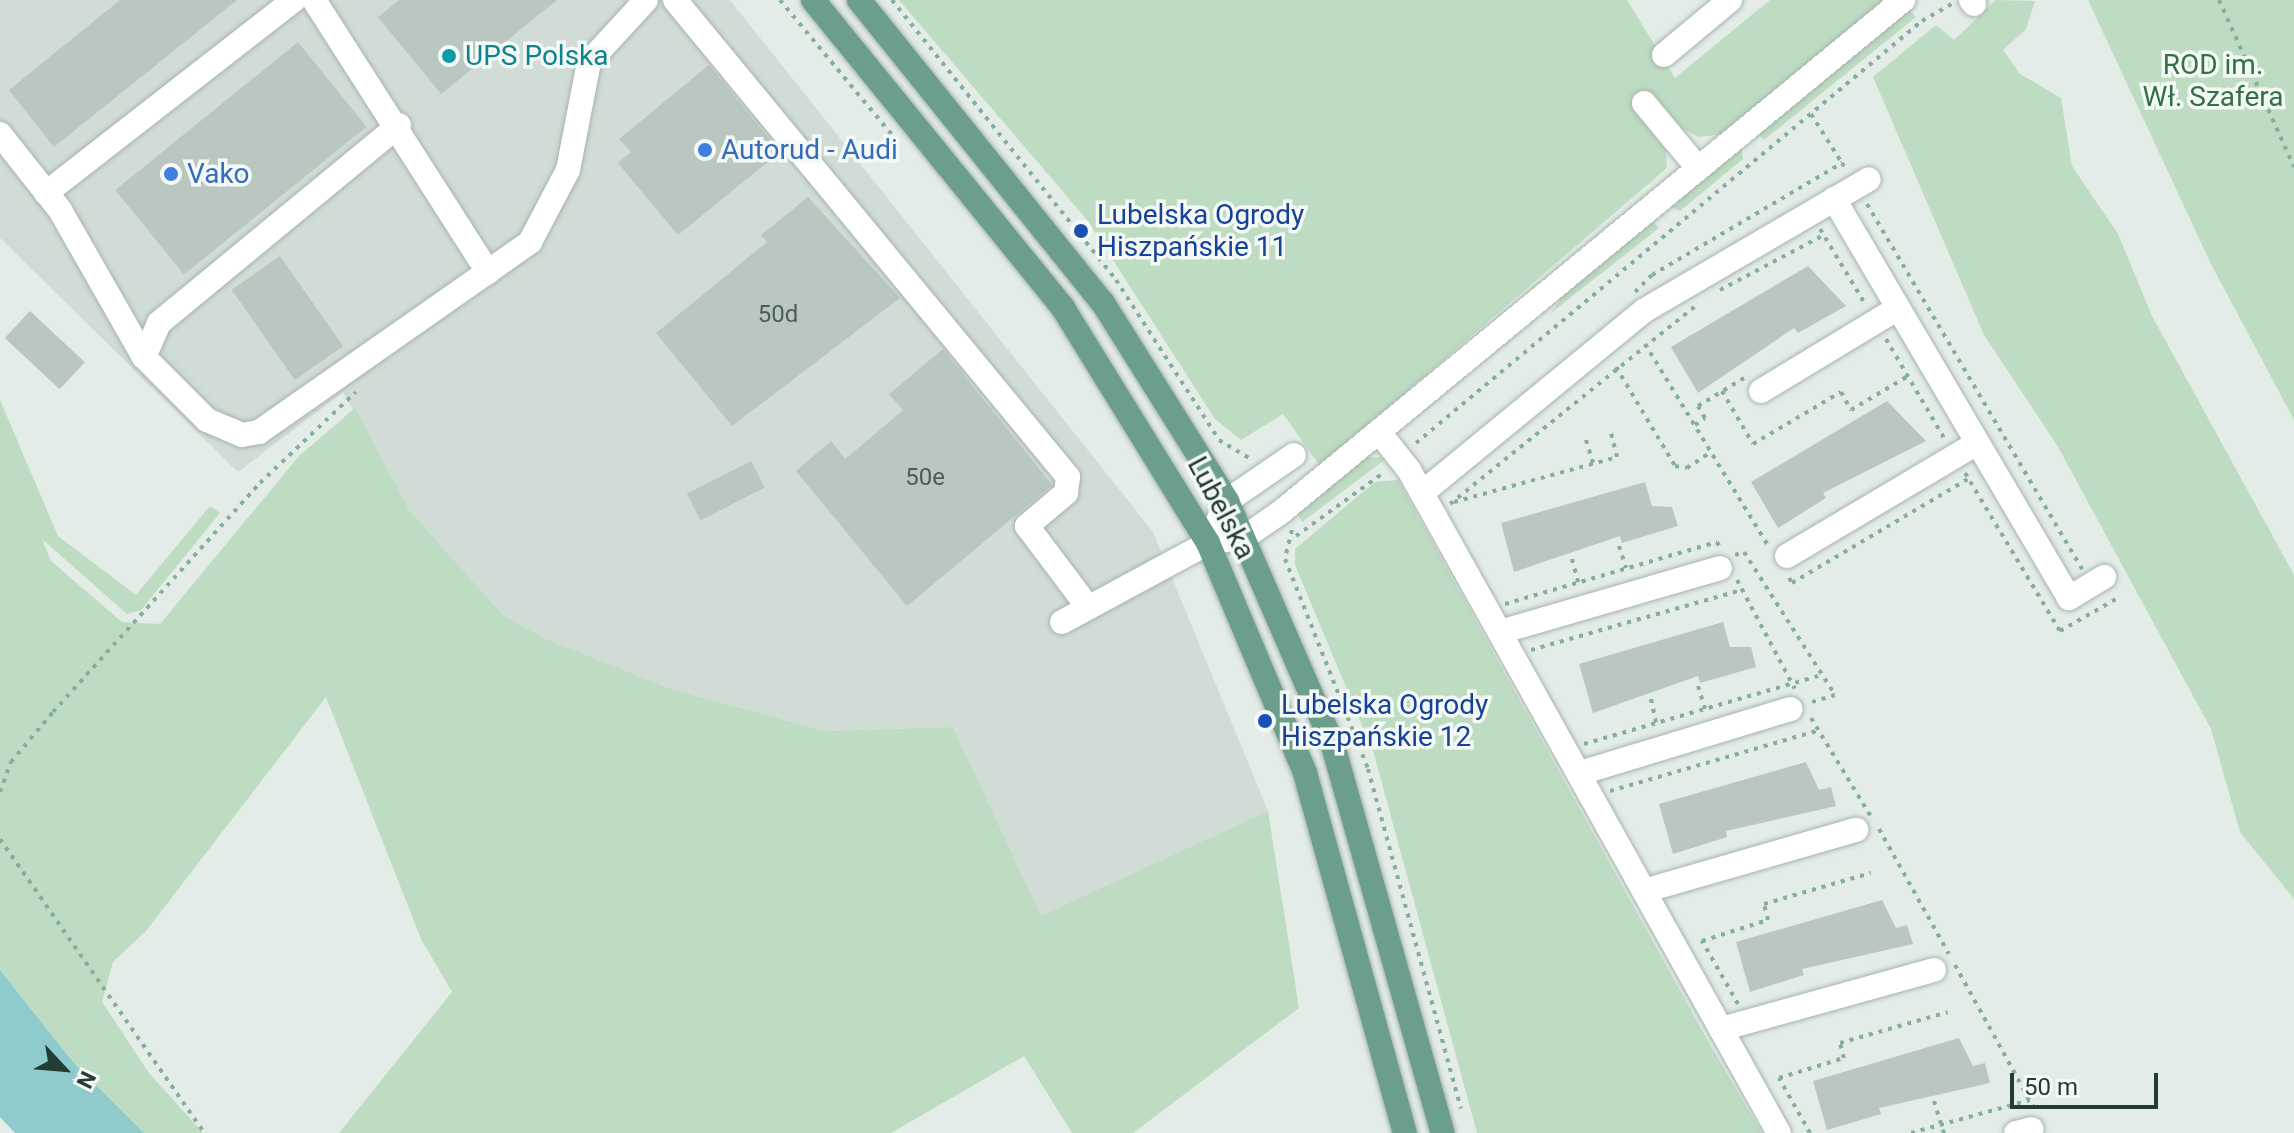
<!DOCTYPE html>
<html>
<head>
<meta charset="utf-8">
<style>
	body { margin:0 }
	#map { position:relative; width:2294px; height:1133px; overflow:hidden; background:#e3ece7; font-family:Roboto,sans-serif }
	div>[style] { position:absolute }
	.built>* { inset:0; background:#d2dcd6 }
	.green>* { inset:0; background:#bedcc2 }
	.water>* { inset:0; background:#8fcbcd }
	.building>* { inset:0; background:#b9c7c0; transform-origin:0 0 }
	.path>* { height:4px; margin-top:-2px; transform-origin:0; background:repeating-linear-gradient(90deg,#86ae9c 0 4px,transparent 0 10px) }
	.roads { filter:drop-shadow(0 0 2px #a6b4ad) drop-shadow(0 0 2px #a6b4ad) }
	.minor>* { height:24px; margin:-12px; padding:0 12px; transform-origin:12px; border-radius:12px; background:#fff }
	.major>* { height:24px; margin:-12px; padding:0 12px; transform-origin:12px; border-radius:12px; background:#6b9f8b }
	.dots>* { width:22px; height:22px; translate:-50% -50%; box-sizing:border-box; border:4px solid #f4f9f6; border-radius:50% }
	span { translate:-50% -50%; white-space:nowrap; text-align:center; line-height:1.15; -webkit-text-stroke:7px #f4f9f6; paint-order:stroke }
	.number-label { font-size:24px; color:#495f56 }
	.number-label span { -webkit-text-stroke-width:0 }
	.culture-label { font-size:28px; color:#0d838f }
	.left { translate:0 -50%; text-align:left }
	.park-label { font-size:28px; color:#317142 }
	.shop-label { font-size:28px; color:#366cbe }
	.transit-label { font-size:28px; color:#164399 }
	.street-label { font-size:28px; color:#243c33 }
	.north { position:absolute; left:24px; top:1029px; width:80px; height:80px; -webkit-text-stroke:6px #f4f9f6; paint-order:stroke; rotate:116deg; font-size:22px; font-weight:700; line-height:32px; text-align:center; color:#243c33 }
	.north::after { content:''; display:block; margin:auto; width:28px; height:36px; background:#243c33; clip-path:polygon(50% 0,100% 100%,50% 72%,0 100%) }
	.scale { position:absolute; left:2010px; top:1073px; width:148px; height:36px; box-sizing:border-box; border:4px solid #243c33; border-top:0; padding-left:10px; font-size:24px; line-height:28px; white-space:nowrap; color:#243c33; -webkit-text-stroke:6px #f4f9f6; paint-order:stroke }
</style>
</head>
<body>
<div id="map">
	<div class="built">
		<i style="clip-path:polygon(0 0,730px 0,1153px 532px,1268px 811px,1041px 917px,953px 727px,825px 731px,671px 689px,544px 638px,504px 616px,409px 510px,343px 392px,238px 472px,0 238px)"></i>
	</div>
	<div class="green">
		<i style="clip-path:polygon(899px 0,1627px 0,1675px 78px,1770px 0,1885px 0,1723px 134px,1699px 137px,1683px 129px,1654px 95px,1635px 111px,1666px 151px,1667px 168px,1320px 466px,1283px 414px,1241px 440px,1215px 419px,1088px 221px)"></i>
		<i style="clip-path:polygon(1996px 0,2035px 1px,2026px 29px,2003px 50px,2020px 74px,2061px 98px,2072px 166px,2118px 234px,2152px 316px,2294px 575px,2294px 899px,2240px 832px,2211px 729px,2057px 445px,1984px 335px,1873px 77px,1936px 25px,1954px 40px)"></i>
		<i style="clip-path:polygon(2088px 0,2294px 0,2294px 420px,2211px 264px)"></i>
		<i style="clip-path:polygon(1909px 9px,1916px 17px,1764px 140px,1759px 134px)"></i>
		<i style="clip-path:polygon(1741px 147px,1743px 159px,1680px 211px,1671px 207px)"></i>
		<i style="clip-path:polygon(1652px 220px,1659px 228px,1551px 313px,1564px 295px)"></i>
		<i style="clip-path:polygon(0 400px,58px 536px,136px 595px,210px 506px,220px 513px,141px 610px,127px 614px,42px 539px,51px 561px,122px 622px,160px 624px,299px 456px,355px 408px,409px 510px,504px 616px,544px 638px,671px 689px,825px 731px,953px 727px,1041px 916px,1268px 811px,1299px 1008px,1133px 1133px,1072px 1133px,1024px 1056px,891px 1133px,339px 1133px,452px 992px,421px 939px,326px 697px,146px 931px,113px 962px,102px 1002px,149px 1073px,203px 1133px,144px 1133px,73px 1062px,0 970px)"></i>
		<i style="clip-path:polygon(1366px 457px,1387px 458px,1302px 522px,1297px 513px)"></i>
		<i style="clip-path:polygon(1398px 480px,1709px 1043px,1762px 1133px,1477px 1133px,1374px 754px,1295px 565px,1295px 549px,1375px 482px)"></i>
	</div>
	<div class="water">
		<i style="clip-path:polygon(0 970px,73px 1062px,144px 1133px,15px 1133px,0 1117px)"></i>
	</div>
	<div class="building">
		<i style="clip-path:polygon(120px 0,237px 0,54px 147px,9px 90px)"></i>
		<i style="clip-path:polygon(399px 0,557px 0,441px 94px,378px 17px)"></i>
		<i style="left:298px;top:42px;width:109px;height:235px;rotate:51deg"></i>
		<i style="clip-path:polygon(709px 65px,780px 152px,678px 235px,618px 163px,631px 152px,619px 139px)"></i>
		<i style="clip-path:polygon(808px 197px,900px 298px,732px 426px,656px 333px,767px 242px,761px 235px)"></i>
		<i style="left:280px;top:256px;width:110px;height:59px;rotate:55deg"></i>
		<i style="clip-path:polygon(1808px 266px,1846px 306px,1798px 333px,1794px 328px,1698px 393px,1671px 347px)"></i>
		<i style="left:30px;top:311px;width:75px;height:37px;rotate:43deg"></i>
		<i style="clip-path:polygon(943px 349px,1052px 485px,907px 606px,796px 471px,831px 441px,845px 459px,903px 410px,889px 394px)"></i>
		<i style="clip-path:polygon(1887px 401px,1926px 441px,1823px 493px,1826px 498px,1778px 528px,1751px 482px)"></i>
		<i style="left:751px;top:461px;width:30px;height:72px;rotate:63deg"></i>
		<i style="clip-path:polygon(1645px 482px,1652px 506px,1672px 507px,1678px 526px,1622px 543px,1620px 536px,1514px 572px,1501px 523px)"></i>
		<i style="clip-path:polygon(1723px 622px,1730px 647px,1751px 647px,1756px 667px,1700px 683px,1698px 676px,1593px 713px,1579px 664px)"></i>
		<i style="clip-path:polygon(1806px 762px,1819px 790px,1831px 787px,1836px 806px,1726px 831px,1727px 837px,1673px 854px,1659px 804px)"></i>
		<i style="clip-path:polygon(1882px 900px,1896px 928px,1907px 925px,1913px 944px,1802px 969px,1804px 975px,1750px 992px,1736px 942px)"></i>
		<i style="clip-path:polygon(1959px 1038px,1973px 1066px,1985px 1063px,1990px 1083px,1879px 1108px,1881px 1114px,1827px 1130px,1813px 1081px)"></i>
	</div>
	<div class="path">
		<i style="left:780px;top:0;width:175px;rotate:50.3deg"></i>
		<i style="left:892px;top:0;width:359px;rotate:51.3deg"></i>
		<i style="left:1116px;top:280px;width:190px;rotate:57.2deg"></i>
		<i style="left:1219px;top:440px;width:39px;rotate:31deg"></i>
		<i style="left:2219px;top:0;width:183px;rotate:65.8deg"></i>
		<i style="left:1811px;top:114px;width:58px;rotate:57.7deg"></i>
		<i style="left:1867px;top:204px;width:424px;rotate:59.5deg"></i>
		<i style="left:1820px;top:229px;width:87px;rotate:59deg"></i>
		<i style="left:1720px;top:290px;width:118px;rotate:-27.9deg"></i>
		<i style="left:1635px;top:292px;width:24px;rotate:-45deg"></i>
		<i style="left:1652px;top:275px;width:221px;rotate:-30.5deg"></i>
		<i style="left:1842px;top:163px;width:7px;rotate:56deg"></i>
		<i style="left:1886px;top:339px;width:115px;rotate:59.6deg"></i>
		<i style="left:1645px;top:344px;width:238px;rotate:58.6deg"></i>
		<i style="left:1616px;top:367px;width:115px;rotate:59.2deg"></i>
		<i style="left:1675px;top:466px;width:12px;rotate:9deg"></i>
		<i style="left:1687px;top:468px;width:29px;rotate:-34deg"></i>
		<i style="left:1722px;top:391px;width:61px;rotate:59.7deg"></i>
		<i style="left:1753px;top:444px;width:102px;rotate:-30.6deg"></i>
		<i style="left:1841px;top:392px;width:21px;rotate:61deg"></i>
		<i style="left:1851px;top:410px;width:66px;rotate:-30.8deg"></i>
		<i style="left:1695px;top:425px;width:12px;rotate:-35deg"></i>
		<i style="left:1705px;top:418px;width:14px;rotate:-120deg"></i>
		<i style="left:1698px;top:406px;width:54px;rotate:-31.3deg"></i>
		<i style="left:1586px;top:440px;width:24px;rotate:73deg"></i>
		<i style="left:1416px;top:443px;width:659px;rotate:-39.83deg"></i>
		<i style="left:1922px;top:21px;width:34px;rotate:-30deg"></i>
		<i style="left:1965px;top:473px;width:184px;rotate:59deg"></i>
		<i style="left:2060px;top:631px;width:64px;rotate:-29.7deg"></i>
		<i style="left:1454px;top:502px;width:169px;rotate:-15.4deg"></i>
		<i style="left:1617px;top:457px;width:25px;rotate:-104deg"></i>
		<i style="left:1450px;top:504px;width:315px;rotate:-38.9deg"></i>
		<i style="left:1292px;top:530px;width:30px;rotate:104deg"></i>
		<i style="left:1285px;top:559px;width:226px;rotate:68.4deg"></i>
		<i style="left:1368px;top:769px;width:352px;rotate:74.7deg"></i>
		<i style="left:1296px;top:536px;width:107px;rotate:-35.9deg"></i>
		<i style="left:1619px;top:546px;width:23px;rotate:72deg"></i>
		<i style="left:1735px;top:555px;width:9px;rotate:-18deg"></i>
		<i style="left:1744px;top:552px;width:169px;rotate:57.5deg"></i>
		<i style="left:1835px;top:695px;width:28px;rotate:163deg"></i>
		<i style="left:1572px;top:559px;width:24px;rotate:75deg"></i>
		<i style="left:1789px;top:578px;width:6px;rotate:59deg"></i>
		<i style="left:1792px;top:583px;width:204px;rotate:-30.6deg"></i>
		<i style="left:1737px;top:580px;width:123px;rotate:62deg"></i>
		<i style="left:1505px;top:604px;width:221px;rotate:-16.3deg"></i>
		<i style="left:1717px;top:542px;width:7px;rotate:63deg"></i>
		<i style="left:1531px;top:650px;width:219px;rotate:-15.9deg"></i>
		<i style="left:1698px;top:686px;width:24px;rotate:73deg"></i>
		<i style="left:1651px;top:699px;width:25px;rotate:78deg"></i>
		<i style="left:1811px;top:718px;width:114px;rotate:58.7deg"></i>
		<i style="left:1584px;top:744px;width:248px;rotate:-16.2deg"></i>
		<i style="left:1610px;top:791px;width:216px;rotate:-16.2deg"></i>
		<i style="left:0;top:792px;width:32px;rotate:-70deg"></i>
		<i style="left:11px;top:762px;width:65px;rotate:-50deg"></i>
		<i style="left:53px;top:712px;width:309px;rotate:-47.9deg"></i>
		<i style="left:260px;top:483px;width:132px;rotate:-43.5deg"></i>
		<i style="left:1879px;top:829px;width:143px;rotate:60.8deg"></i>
		<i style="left:0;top:839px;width:358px;rotate:55.2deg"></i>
		<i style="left:1955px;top:965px;width:163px;rotate:61.1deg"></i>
		<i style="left:1738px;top:1004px;width:73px;rotate:-119.7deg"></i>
		<i style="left:1702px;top:941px;width:69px;rotate:-17.7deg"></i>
		<i style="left:1768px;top:920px;width:16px;rotate:-104deg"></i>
		<i style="left:1764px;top:904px;width:111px;rotate:-16.2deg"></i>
		<i style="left:1934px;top:1101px;width:34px;rotate:73deg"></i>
		<i style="left:1810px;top:1133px;width:63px;rotate:-119.4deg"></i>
		<i style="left:1779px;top:1078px;width:68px;rotate:-17.1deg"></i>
		<i style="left:1844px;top:1058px;width:16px;rotate:-105deg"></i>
		<i style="left:1840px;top:1043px;width:112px;rotate:-16deg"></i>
		<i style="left:1911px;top:1133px;width:123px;rotate:-15.5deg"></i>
	</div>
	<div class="roads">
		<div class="minor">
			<i style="left:314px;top:0;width:323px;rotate:57.4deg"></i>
			<i style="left:675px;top:0;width:618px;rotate:50.51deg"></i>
			<i style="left:1068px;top:477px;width:16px;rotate:97deg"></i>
			<i style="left:1066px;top:493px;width:51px;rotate:139.8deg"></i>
			<i style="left:1027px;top:526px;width:101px;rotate:53deg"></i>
			<i style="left:1971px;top:0;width:5px;rotate:53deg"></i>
			<i style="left:1664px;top:55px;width:86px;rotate:-39.8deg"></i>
			<i style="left:1644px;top:103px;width:85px;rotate:50.3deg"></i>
			<i style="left:0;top:134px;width:97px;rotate:51.7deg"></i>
			<i style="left:60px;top:210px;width:169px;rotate:60.3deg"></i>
			<i style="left:144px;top:357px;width:89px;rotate:45deg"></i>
			<i style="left:207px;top:420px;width:38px;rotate:23deg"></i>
			<i style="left:242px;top:435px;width:17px;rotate:-10deg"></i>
			<i style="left:259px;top:432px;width:331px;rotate:-35deg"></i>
			<i style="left:530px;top:242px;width:81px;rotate:-62.2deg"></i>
			<i style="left:568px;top:170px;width:110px;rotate:-79deg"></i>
			<i style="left:589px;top:62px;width:84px;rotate:-47.4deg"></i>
			<i style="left:46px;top:193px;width:314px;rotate:-37.9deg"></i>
			<i style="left:1834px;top:199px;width:463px;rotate:59.5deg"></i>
			<i style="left:2069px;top:598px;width:41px;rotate:-31deg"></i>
			<i style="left:144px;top:357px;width:37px;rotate:-66deg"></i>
			<i style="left:159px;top:323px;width:311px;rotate:-39.5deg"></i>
			<i style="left:1761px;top:391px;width:160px;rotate:-31.2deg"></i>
			<i style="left:1379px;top:432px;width:48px;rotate:51.7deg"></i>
			<i style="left:1409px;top:470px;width:759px;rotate:60.84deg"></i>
			<i style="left:1422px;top:493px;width:288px;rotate:-39.4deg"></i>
			<i style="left:1645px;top:310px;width:259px;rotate:-30.3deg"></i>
			<i style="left:1208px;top:543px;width:46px;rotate:-65.7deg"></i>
			<i style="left:1227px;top:501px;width:81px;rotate:-34.5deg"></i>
			<i style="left:1787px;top:556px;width:221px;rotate:-30.7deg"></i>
			<i style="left:1062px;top:622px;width:166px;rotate:-28.4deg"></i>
			<i style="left:1208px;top:543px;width:37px;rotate:-9deg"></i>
			<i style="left:1245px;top:537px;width:44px;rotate:-34.8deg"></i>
			<i style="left:1281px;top:512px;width:806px;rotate:-39.46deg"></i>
			<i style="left:1500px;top:632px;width:229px;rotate:-16.2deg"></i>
			<i style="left:1580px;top:773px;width:220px;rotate:-16.9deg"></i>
			<i style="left:1644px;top:891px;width:221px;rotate:-16.1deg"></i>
			<i style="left:1721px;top:1029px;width:221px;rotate:-15.5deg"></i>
			<i style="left:2016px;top:1133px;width:16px;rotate:-14deg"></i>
		</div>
		<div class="major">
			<i style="left:813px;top:0;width:397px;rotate:50.9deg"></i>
			<i style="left:1063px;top:308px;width:276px;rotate:58.3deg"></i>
			<i style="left:1208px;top:543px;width:250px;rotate:67.1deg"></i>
			<i style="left:1305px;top:773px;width:374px;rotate:74.5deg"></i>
			<i style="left:859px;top:0;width:389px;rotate:51.2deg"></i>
			<i style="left:1103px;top:303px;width:234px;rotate:57.9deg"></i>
			<i style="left:1227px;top:501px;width:263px;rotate:66.5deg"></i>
			<i style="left:1332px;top:742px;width:406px;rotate:74.2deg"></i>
		</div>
	</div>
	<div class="dots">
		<i style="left:449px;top:56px;background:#0f9aa8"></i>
		<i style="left:705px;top:150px;background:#3f7fe0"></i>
		<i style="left:171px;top:174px;background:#3f7fe0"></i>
		<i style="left:1081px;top:231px;background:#1a4fb4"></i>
		<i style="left:1265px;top:721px;background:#1a4fb4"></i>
	</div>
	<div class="number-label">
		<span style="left:778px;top:315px">50d</span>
		<span style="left:925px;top:478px">50e</span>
	</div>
	<div class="culture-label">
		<span class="left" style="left:465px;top:56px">UPS Polska</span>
	</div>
	<div class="park-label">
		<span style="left:2213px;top:81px">ROD im.<br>Wł. Szafera</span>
	</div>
	<div class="shop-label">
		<span class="left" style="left:721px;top:150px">Autorud - Audi</span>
		<span class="left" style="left:187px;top:174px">Vako</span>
	</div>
	<div class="transit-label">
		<span class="left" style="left:1097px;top:231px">Lubelska Ogrody<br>Hiszpańskie 11</span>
		<span class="left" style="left:1281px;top:721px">Lubelska Ogrody<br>Hiszpańskie 12</span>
	</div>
	<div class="street-label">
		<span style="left:1221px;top:508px;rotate:62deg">Lubelska</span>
	</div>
	<div class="north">N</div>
	<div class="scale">50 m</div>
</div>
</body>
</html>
